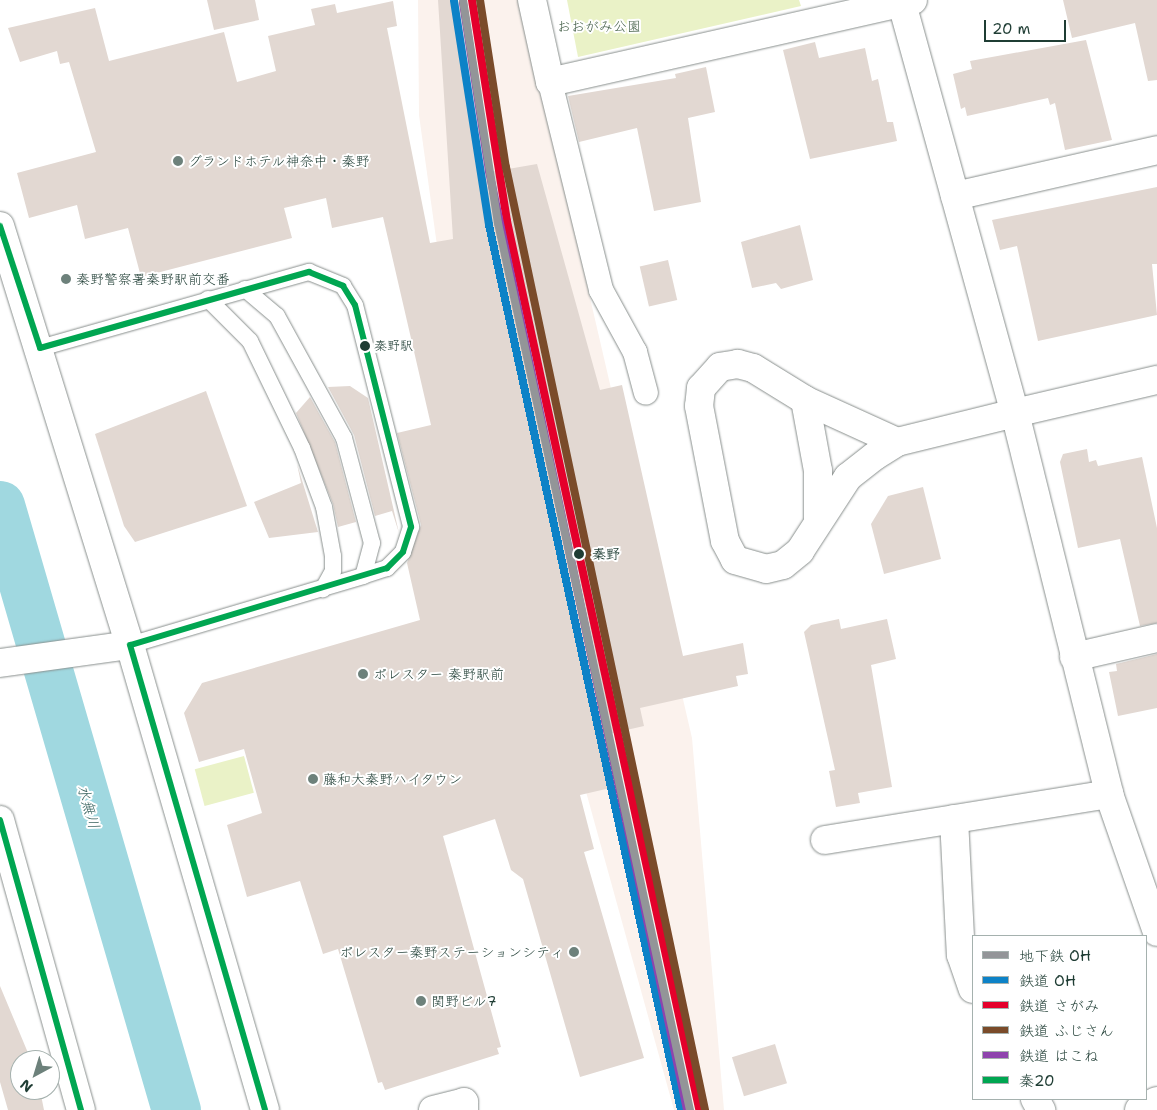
<!DOCTYPE html>
<html>
<head>
<meta charset="utf-8">
<style>
	body { margin:0 }
	#map { position:relative; width:1157px; height:1110px; overflow:hidden; background:#fff; font-family:"Shantell Sans","Klee One",sans-serif }
	div>[style] { position:absolute }
	.built>* { inset:0; background:#fbf2ed }
	.green>* { inset:0; background:#eaf2c7; transform-origin:0 0 }
	.river>* { height:49px; margin:-24.5px; padding:0 24.5px; transform-origin:24.5px; border-radius:24.5px; background:#a0d8e0 }
	.building>* { inset:0; background:#e2d8d2; transform-origin:0 0 }
	.roads { filter:drop-shadow(0 0 1px #898f8d) drop-shadow(0 0 1px #898f8d) }
	.service>* { height:16px; margin:-8px; padding:0 8px; transform-origin:8px; border-radius:8px; background:#fff }
	.pedestrian>* { height:24px; margin:-12px; padding:0 12px; transform-origin:12px; border-radius:12px; background:#fff }
	.minor>* { height:28px; margin:-14px; padding:0 14px; transform-origin:14px; border-radius:14px; background:#fff }
	.tertiary>* { height:28px; margin:-14px; padding:0 14px; transform-origin:14px; border-radius:14px; background:#fff }
	.secondary>* { height:28px; margin:-14px; padding:0 14px; transform-origin:14px; border-radius:14px; background:#fff }
	.bus-1>* { height:6px; margin:-3px; padding:0 3px; transform-origin:3px; border-radius:3px; background:#00a651 }
	.rail-1>* { height:8px; margin:-4px; padding:0 4px; transform-origin:4px; border-radius:4px; background:#0d82c7 }
	.rail-2>* { height:8px; margin:-4px; padding:0 4px; transform-origin:4px; border-radius:4px; background:#e4002b }
	.rail-3>* { height:8px; margin:-4px; padding:0 4px; transform-origin:4px; border-radius:4px; background:#7a4b2a }
	.rail-4>* { height:8px; margin:-4px; padding:0 4px; transform-origin:4px; border-radius:4px; background:#8e44ad }
	.metro-1>* { height:8px; margin:-4px; padding:0 4px; transform-origin:4px; border-radius:4px; background:#939598 }
	.dots>* { width:14px; height:14px; translate:-50% -50%; box-sizing:border-box; border:2px solid #fff; border-radius:50% }
	span { translate:-50% -50%; white-space:nowrap; text-align:center; line-height:1.15; -webkit-text-stroke:4px #fff; paint-order:stroke }
	.bus-label { font-size:13px; color:#1f3d34 }
	.left { translate:0 -50%; text-align:left }
	.park-label { font-size:14px; color:#445f48 }
	.poi-label { font-size:14px; color:#1f3d34 }
	.right { translate:-100% -50%; text-align:right }
	.stop-label { font-size:14px; color:#1f3d34; font-weight:700 }
	.water-label { font-size:15px; color:#35605c; font-style:italic }
	.legend { position:absolute; left:972px; top:935px; width:175px; height:165px; box-sizing:border-box; background:#fff; border:1px solid #a5b1ae; margin:0; padding:6px 9px; list-style:none; font-size:15px; color:#1f3d34 }
	.legend li { display:flex; align-items:center; gap:10px; height:25px }
	.legend b { width:25px; border:1px solid #a5b1ae }
	.north { position:absolute; left:10px; top:1050px; width:50px; height:50px; box-sizing:border-box; background:#fff; border:1px solid #a5b1ae; border-radius:50%; rotate:219deg; font-size:14px; font-weight:700; line-height:20px; text-align:center; color:#1f3d34 }
	.north::after { content:''; display:block; margin:auto; width:18px; height:22px; background:#6d817b; clip-path:polygon(50% 0,100% 100%,50% 72%,0 100%) }
	.scale { position:absolute; left:984px; top:20px; width:82px; height:22px; box-sizing:border-box; border:2px solid #1f3d34; border-top:0; padding-left:6px; font-size:15px; line-height:18px; white-space:nowrap; color:#1f3d34; -webkit-text-stroke:4px #fff; paint-order:stroke }
</style>
</head>
<body>
<div id="map">
	<div class="built">
		<i style="clip-path:polygon(418px 0,521px 0,692px 738px,724px 1110px,674px 1110px,439px 260px,419px 115px)"></i>
	</div>
	<div class="green">
		<i style="clip-path:polygon(567px 0,799px 0,801px 6px,578px 57px)"></i>
		<i style="left:244px;top:756px;width:38px;height:51px;rotate:75deg"></i>
	</div>
	<div class="river">
		<i style="left:0;top:505px;width:630px;rotate:73.78deg"></i>
	</div>
	<div class="building">
		<i style="clip-path:polygon(207px 0,255px 0,259px 20px,214px 30px)"></i>
		<i style="clip-path:polygon(438px 0,458px 0,484px 173px,537px 164px,600px 390px,622px 385px,683px 656px,743px 643px,748px 674px,736px 676px,738px 686px,640px 708px,644px 726px,609px 734px,619px 786px,580px 795px,594px 849px,584px 852px,644px 1058px,580px 1077px,523px 879px,511px 870px,495px 819px,443px 836px,501px 1047px,497px 1048px,499px 1054px,385px 1090px,382px 1082px,378px 1083px,338px 949px,323px 954px,300px 881px,247px 897px,227px 825px,262px 813px,244px 749px,199px 762px,184px 713px,202px 683px,420px 620px,407px 563px,421px 525px,397px 433px,431px 425px,383px 217px,332px 228px,326px 198px,284px 208px,292px 238px,141px 277px,128px 228px,85px 239px,77px 205px,29px 218px,17px 173px,96px 152px,69px 62px,60px 64px,57px 51px,20px 62px,8px 28px,95px 8px,109px 61px,224px 32px,237px 82px,276px 71px,268px 36px,315px 25px,311px 9px,335px 4px,337px 13px,393px 1px,397px 26px,387px 28px,430px 243px,453px 239px)"></i>
		<i style="clip-path:polygon(1063px 0,1157px 0,1157px 80px,1148px 81px,1135px 23px,1072px 38px)"></i>
		<i style="clip-path:polygon(1086px 40px,1112px 140px,1065px 150px,1055px 103px,1050px 105px,1048px 98px,967px 116px,965px 107px,961px 109px,953px 74px,972px 69px,970px 61px)"></i>
		<i style="clip-path:polygon(815px 42px,819px 58px,865px 48px,872px 81px,878px 79px,887px 122px,893px 122px,897px 141px,810px 159px,783px 50px)"></i>
		<i style="clip-path:polygon(706px 67px,715px 112px,688px 118px,701px 202px,654px 211px,637px 128px,579px 142px,568px 96px,676px 78px,675px 74px)"></i>
		<i style="clip-path:polygon(1157px 187px,1157px 264px,1152px 264px,1157px 315px,1038px 341px,1017px 246px,1000px 250px,992px 220px)"></i>
		<i style="clip-path:polygon(800px 225px,813px 280px,781px 289px,776px 283px,752px 288px,741px 242px)"></i>
		<i style="left:668px;top:260px;width:41px;height:29px;rotate:77deg"></i>
		<i style="clip-path:polygon(350px 386px,368px 398px,399px 533px,392px 511px,375px 516px,354px 435px,328px 387px)"></i>
		<i style="clip-path:polygon(206px 391px,247px 506px,135px 542px,124px 526px,95px 434px)"></i>
		<i style="clip-path:polygon(310px 397px,335px 442px,356px 522px,338px 527px,333px 504px,296px 413px)"></i>
		<i style="clip-path:polygon(1087px 449px,1089px 462px,1096px 460px,1098px 466px,1142px 457px,1157px 528px,1157px 623px,1140px 626px,1120px 539px,1078px 548px,1060px 462px,1063px 454px)"></i>
		<i style="clip-path:polygon(297px 464px,318px 532px,269px 538px,254px 502px,301px 483px)"></i>
		<i style="clip-path:polygon(923px 487px,941px 559px,884px 574px,871px 524px,888px 496px)"></i>
		<i style="clip-path:polygon(839px 619px,841px 629px,887px 619px,896px 659px,871px 665px,892px 787px,858px 793px,860px 803px,836px 807px,829px 771px,835px 770px,804px 632px,811px 625px)"></i>
		<i style="clip-path:polygon(1157px 654px,1157px 708px,1118px 716px,1109px 672px,1117px 671px,1116px 664px)"></i>
		<i style="clip-path:polygon(0 986px,31px 1060px,20px 1060px,20px 1090px,40px 1090px,44px 1110px,8px 1110px,0 1082px)"></i>
		<i style="left:775px;top:1044px;width:41px;height:45px;rotate:73deg"></i>
	</div>
	<div class="roads">
		<div class="service">
			<i style="left:245px;top:289px;width:42px;rotate:40.2deg"></i>
			<i style="left:277px;top:316px;width:139px;rotate:61.2deg"></i>
			<i style="left:344px;top:438px;width:109px;rotate:75.1deg"></i>
			<i style="left:372px;top:543px;width:34px;rotate:105deg"></i>
			<i style="left:208px;top:299px;width:59px;rotate:45deg"></i>
			<i style="left:250px;top:341px;width:119px;rotate:64.1deg"></i>
			<i style="left:302px;top:448px;width:63px;rotate:69.6deg"></i>
			<i style="left:324px;top:507px;width:50px;rotate:79.6deg"></i>
			<i style="left:333px;top:556px;width:15px;rotate:90deg"></i>
			<i style="left:333px;top:571px;width:21px;rotate:119deg"></i>
			<i style="left:40px;top:348px;width:280px;rotate:-15.8deg"></i>
			<i style="left:309px;top:272px;width:37px;rotate:22deg"></i>
			<i style="left:343px;top:286px;width:22px;rotate:58deg"></i>
			<i style="left:355px;top:305px;width:229px;rotate:75.8deg"></i>
			<i style="left:411px;top:527px;width:26px;rotate:108deg"></i>
			<i style="left:403px;top:552px;width:23px;rotate:135deg"></i>
			<i style="left:387px;top:568px;width:25px;rotate:162deg"></i>
			<i style="left:363px;top:576px;width:243px;rotate:163.5deg"></i>
		</div>
		<div class="pedestrian">
			<i style="left:550px;top:82px;width:214px;rotate:76.2deg"></i>
			<i style="left:601px;top:290px;width:71px;rotate:61.3deg"></i>
			<i style="left:635px;top:352px;width:42px;rotate:75deg"></i>
		</div>
		<div class="minor">
			<i style="left:532px;top:0;width:84px;rotate:77.6deg"></i>
			<i style="left:550px;top:82px;width:372px;rotate:-12.7deg"></i>
			<i style="left:955px;top:196px;width:207px;rotate:-12.8deg"></i>
			<i style="left:805px;top:400px;width:72px;rotate:79.6deg"></i>
			<i style="left:818px;top:471px;width:51px;rotate:90deg"></i>
			<i style="left:897px;top:442px;width:101px;rotate:-155.5deg"></i>
			<i style="left:805px;top:400px;width:61px;rotate:-148.4deg"></i>
			<i style="left:753px;top:368px;width:16px;rotate:-165deg"></i>
			<i style="left:738px;top:364px;width:18px;rotate:171deg"></i>
			<i style="left:720px;top:367px;width:28px;rotate:132deg"></i>
			<i style="left:701px;top:388px;width:18px;rotate:96deg"></i>
			<i style="left:699px;top:406px;width:137px;rotate:79.1deg"></i>
			<i style="left:725px;top:541px;width:21px;rotate:62deg"></i>
			<i style="left:735px;top:560px;width:32px;rotate:16deg"></i>
			<i style="left:766px;top:569px;width:17px;rotate:-13deg"></i>
			<i style="left:783px;top:565px;width:22px;rotate:-39deg"></i>
			<i style="left:800px;top:551px;width:88px;rotate:-57deg"></i>
			<i style="left:848px;top:477px;width:34px;rotate:-38deg"></i>
			<i style="left:875px;top:456px;width:26px;rotate:-32deg"></i>
			<i style="left:897px;top:442px;width:122px;rotate:-13.8deg"></i>
			<i style="left:1074px;top:657px;width:85px;rotate:-12.9deg"></i>
			<i style="left:954px;top:819px;width:136px;rotate:87.1deg"></i>
			<i style="left:961px;top:955px;width:36px;rotate:71deg"></i>
			<i style="left:825px;top:840px;width:288px;rotate:-9.2deg"></i>
			<i style="left:1109px;top:794px;width:146px;rotate:70.8deg"></i>
			<i style="left:1035px;top:1099px;width:13px;rotate:61deg"></i>
			<i style="left:433px;top:1110px;width:32px;rotate:-14deg"></i>
			<i style="left:464px;top:1102px;width:8px;rotate:90deg"></i>
			<i style="left:1139px;top:1110px;width:20px;rotate:-27deg"></i>
		</div>
		<div class="tertiary">
			<i style="left:901px;top:0;width:428px;rotate:74.6deg"></i>
			<i style="left:1015px;top:413px;width:392px;rotate:76.1deg"></i>
			<i style="left:0;top:226px;width:439px;rotate:72.8deg"></i>
			<i style="left:1015px;top:413px;width:146px;rotate:-13.1deg"></i>
			<i style="left:0;top:820px;width:301px;rotate:74.4deg"></i>
		</div>
		<div class="secondary">
			<i style="left:0;top:663px;width:131px;rotate:-7.9deg"></i>
			<i style="left:130px;top:645px;width:484px;rotate:73.8deg"></i>
		</div>
	</div>
	<div class="bus-1">
		<i style="left:0;top:226px;width:128px;rotate:71.8deg"></i>
		<i style="left:40px;top:348px;width:280px;rotate:-15.8deg"></i>
		<i style="left:309px;top:272px;width:37px;rotate:22deg"></i>
		<i style="left:343px;top:286px;width:22px;rotate:58deg"></i>
		<i style="left:355px;top:305px;width:229px;rotate:75.8deg"></i>
		<i style="left:411px;top:527px;width:26px;rotate:108deg"></i>
		<i style="left:403px;top:552px;width:23px;rotate:135deg"></i>
		<i style="left:387px;top:568px;width:268px;rotate:163.3deg"></i>
		<i style="left:130px;top:645px;width:484px;rotate:73.8deg"></i>
		<i style="left:0;top:820px;width:301px;rotate:74.4deg"></i>
	</div>
	<div class="rail-1">
		<i style="left:454px;top:1px;width:227px;rotate:81.1deg"></i>
		<i style="left:489px;top:225px;width:906px;rotate:77.76deg"></i>
	</div>
	<div class="rail-2">
		<i style="left:472px;top:0;width:224px;rotate:81deg"></i>
		<i style="left:507px;top:221px;width:908px;rotate:77.79deg"></i>
	</div>
	<div class="rail-3">
		<i style="left:480px;top:0;width:169px;rotate:81.2deg"></i>
		<i style="left:506px;top:167px;width:964px;rotate:78.08deg"></i>
	</div>
	<div class="rail-4">
		<i style="left:463px;top:3px;width:170px;rotate:81.2deg"></i>
		<i style="left:489px;top:171px;width:960px;rotate:78.09deg"></i>
	</div>
	<div class="metro-1">
		<i style="left:463px;top:0;width:226px;rotate:81.1deg"></i>
		<i style="left:498px;top:223px;width:908px;rotate:77.79deg"></i>
	</div>
	<div class="dots">
		<i style="left:178px;top:161px;background:#6d817b"></i>
		<i style="left:66px;top:279px;background:#6d817b"></i>
		<i style="left:365px;top:346px;background:#1f3d34"></i>
		<i style="left:579px;top:554px;background:#1f3d34"></i>
		<i style="left:363px;top:674px;background:#6d817b"></i>
		<i style="left:313px;top:779px;background:#6d817b"></i>
		<i style="left:574px;top:952px;background:#6d817b"></i>
		<i style="left:421px;top:1001px;background:#6d817b"></i>
	</div>
	<div class="bus-label">
		<span class="left" style="left:374px;top:346px">秦野駅</span>
	</div>
	<div class="park-label">
		<span style="left:599px;top:26px">おおがみ公園</span>
	</div>
	<div class="poi-label">
		<span class="left" style="left:188px;top:161px">グランドホテル神奈中・秦野</span>
		<span class="left" style="left:76px;top:279px">秦野警察署秦野駅前交番</span>
		<span class="left" style="left:373px;top:674px">ポレスター 秦野駅前</span>
		<span class="left" style="left:323px;top:779px">藤和大秦野ハイタウン</span>
		<span class="right" style="left:564px;top:952px">ポレスター秦野ステーションシティ</span>
		<span class="left" style="left:431px;top:1001px">関野ビル7</span>
	</div>
	<div class="stop-label">
		<span class="left" style="left:592px;top:554px">秦野</span>
	</div>
	<div class="water-label">
		<span style="left:88px;top:807px;rotate:74deg">水無川</span>
	</div>
	<ul class="legend">
	<li><b style="height:6px;background:#939598"></b>地下鉄 OH</li>
	<li><b style="height:6px;background:#0d82c7"></b>鉄道 OH</li>
	<li><b style="height:6px;background:#e4002b"></b>鉄道 さがみ</li>
	<li><b style="height:6px;background:#7a4b2a"></b>鉄道 ふじさん</li>
	<li><b style="height:6px;background:#8e44ad"></b>鉄道 はこね</li>
	<li><b style="height:6px;background:#00a651"></b>秦20</li>
	</ul>
	<div class="north">N</div>
	<div class="scale">20 m</div>
</div>
</body>
</html>
